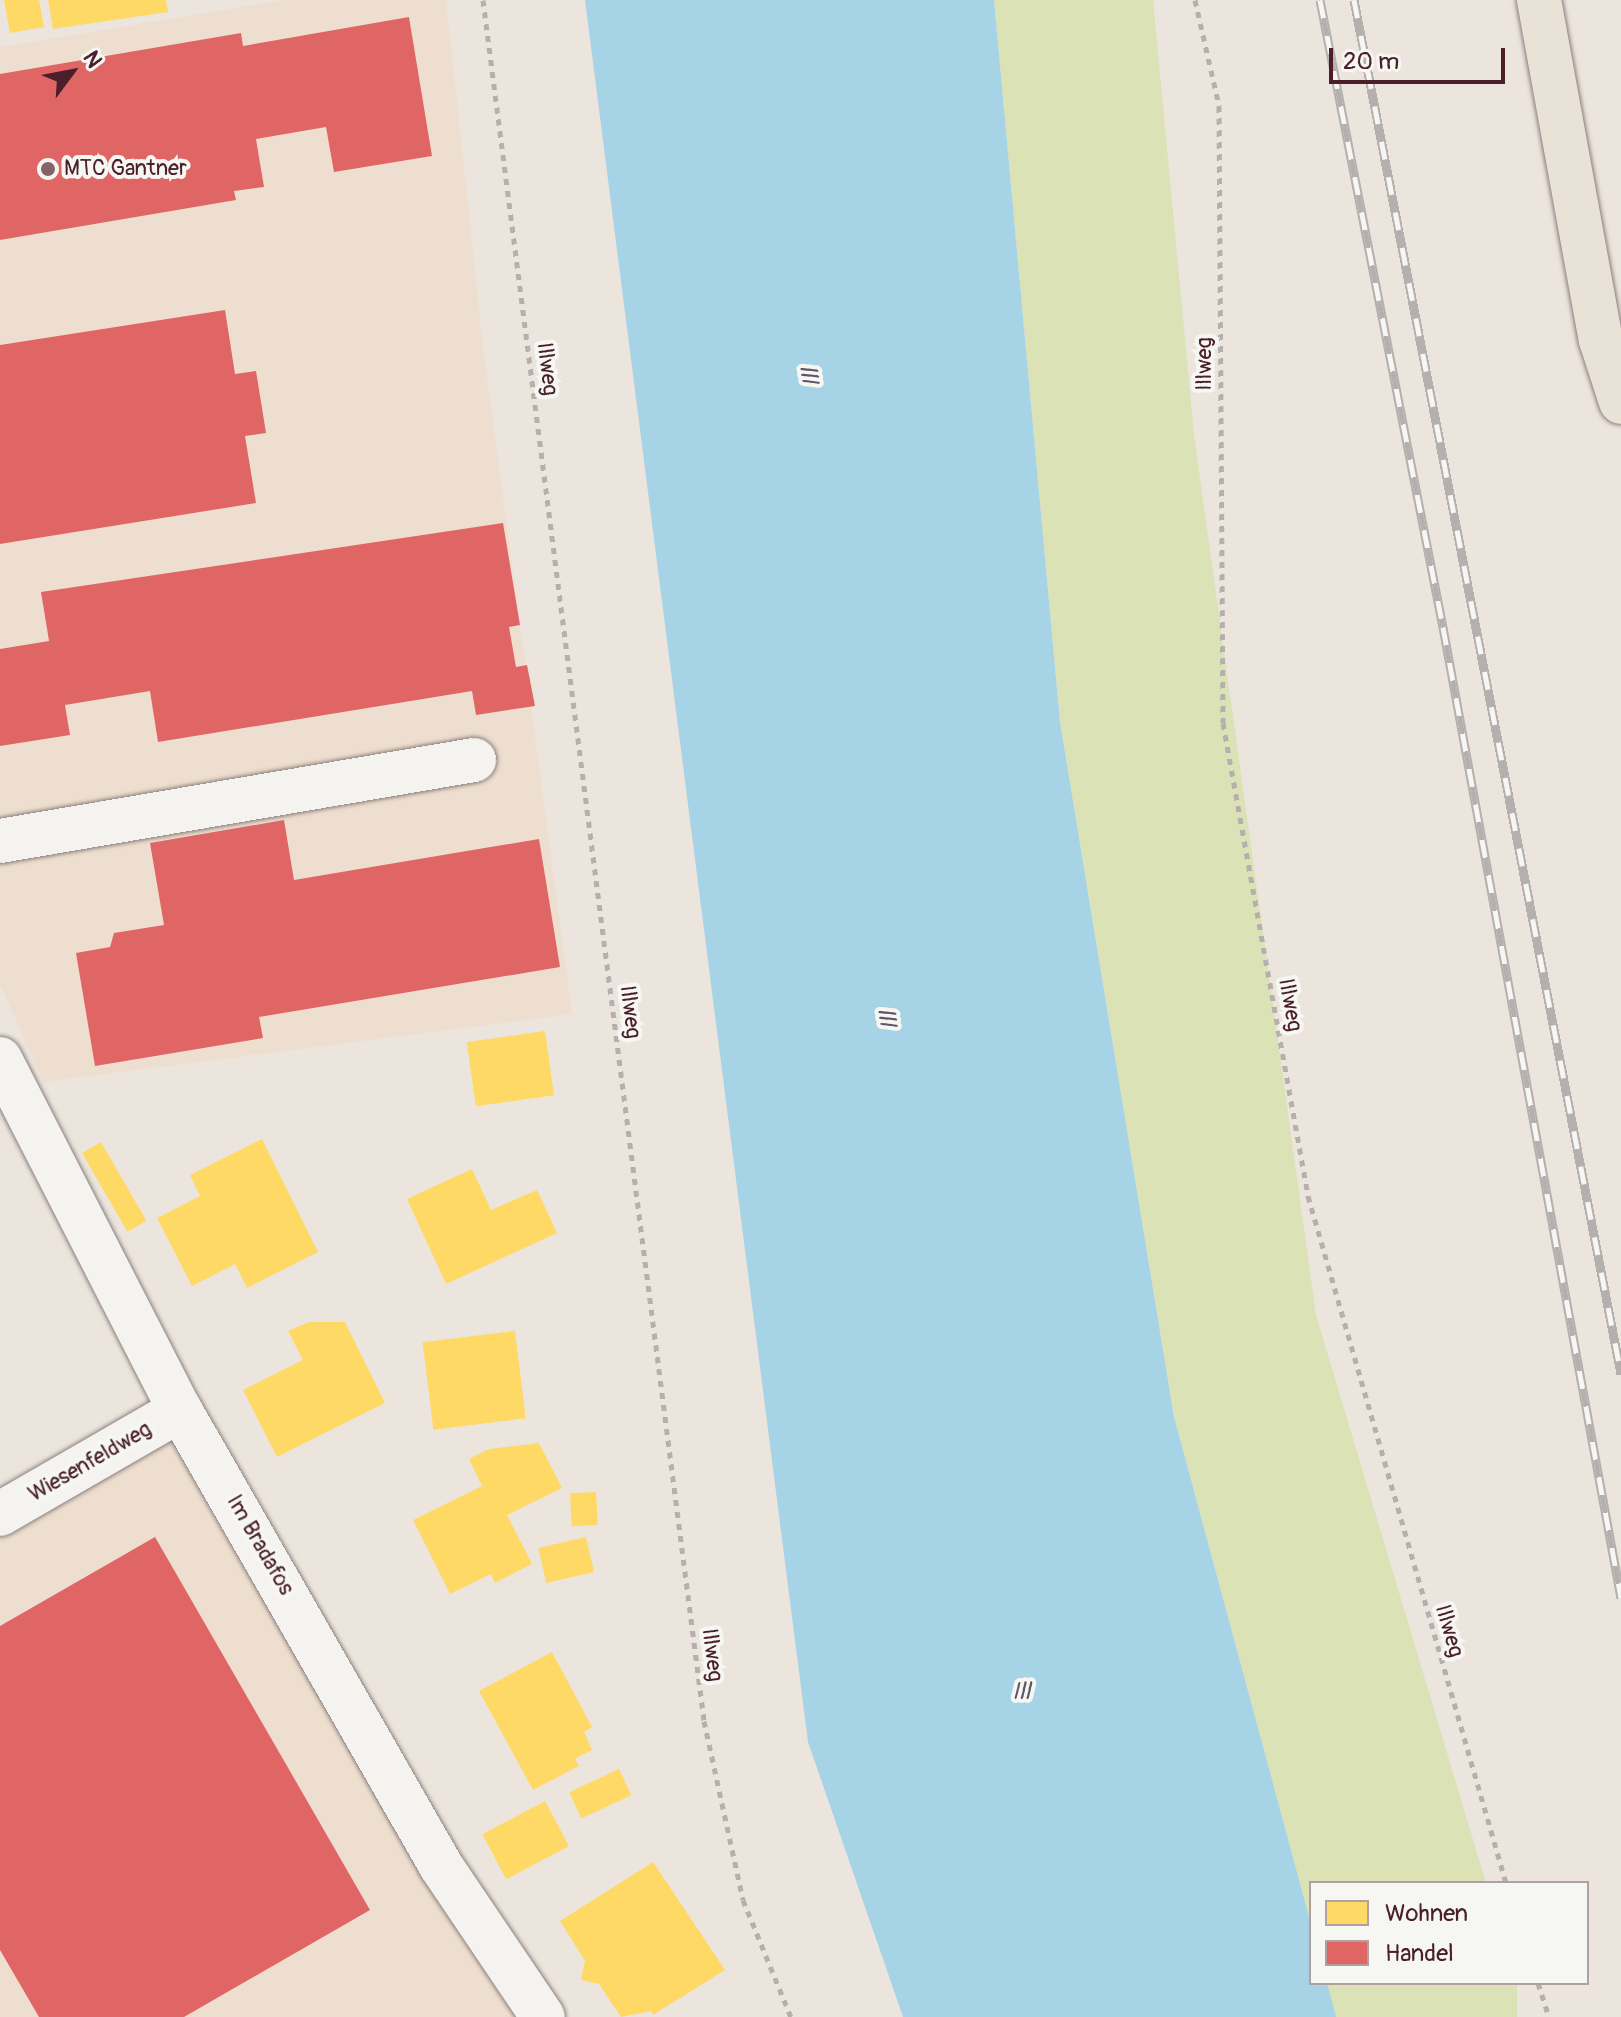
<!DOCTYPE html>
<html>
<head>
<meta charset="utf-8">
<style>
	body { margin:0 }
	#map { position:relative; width:1621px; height:2017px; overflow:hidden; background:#ece5dd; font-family:Pangolin,sans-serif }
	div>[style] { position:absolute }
	.built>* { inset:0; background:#eedecf }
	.green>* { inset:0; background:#dae2b6; transform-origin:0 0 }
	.water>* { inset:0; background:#a7d3e6 }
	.homes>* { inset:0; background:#ffd966; transform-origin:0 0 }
	.shops>* { inset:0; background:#e06666 }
	.path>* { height:5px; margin-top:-2.5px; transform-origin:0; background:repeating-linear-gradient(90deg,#b5afae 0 6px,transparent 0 12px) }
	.roads { filter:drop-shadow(0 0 2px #8b807e) drop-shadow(0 0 2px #8b807e) }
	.minor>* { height:44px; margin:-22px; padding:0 22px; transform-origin:22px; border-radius:22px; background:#f4f3f0 }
	.highway>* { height:44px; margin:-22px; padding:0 22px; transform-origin:22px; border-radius:22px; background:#e8e3d6 }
	.rail>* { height:9px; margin-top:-4.5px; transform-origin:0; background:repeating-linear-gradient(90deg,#f6f6f2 0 18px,#b5afae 0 36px); box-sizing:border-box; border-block:2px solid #b5afae }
	.dots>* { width:22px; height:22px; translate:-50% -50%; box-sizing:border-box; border:4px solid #f6f6f2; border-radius:50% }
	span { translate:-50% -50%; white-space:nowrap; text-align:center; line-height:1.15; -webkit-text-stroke:8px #f6f6f2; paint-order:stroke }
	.poi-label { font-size:22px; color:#4a1f2b }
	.left { translate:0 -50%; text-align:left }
	.street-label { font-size:22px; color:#4a1f2b }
	.water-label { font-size:24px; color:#5d5364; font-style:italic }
	.legend { position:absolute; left:1309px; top:1881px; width:280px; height:104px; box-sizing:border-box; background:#f6f6f2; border:2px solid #b1a0a2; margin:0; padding:10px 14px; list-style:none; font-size:24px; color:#4a1f2b }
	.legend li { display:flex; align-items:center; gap:16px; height:40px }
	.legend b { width:40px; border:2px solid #b1a0a2 }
	.north { position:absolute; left:32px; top:32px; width:80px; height:80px; -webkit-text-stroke:6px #f6f6f2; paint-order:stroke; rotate:58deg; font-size:22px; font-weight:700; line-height:32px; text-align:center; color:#4a1f2b }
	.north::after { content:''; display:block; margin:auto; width:28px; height:36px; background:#4a1f2b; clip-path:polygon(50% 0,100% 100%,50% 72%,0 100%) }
	.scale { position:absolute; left:1329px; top:48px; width:176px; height:36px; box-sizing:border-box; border:4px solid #4a1f2b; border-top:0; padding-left:10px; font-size:24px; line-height:28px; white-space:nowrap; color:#4a1f2b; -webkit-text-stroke:6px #f6f6f2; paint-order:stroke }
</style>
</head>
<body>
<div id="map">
	<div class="built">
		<i style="clip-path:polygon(285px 0,446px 0,483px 347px,572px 1014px,43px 1082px,0 984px,0 47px)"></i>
		<i style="clip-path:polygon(154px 1406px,521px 2017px,0 2017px,0 1490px)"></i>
	</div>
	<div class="green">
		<i style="clip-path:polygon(994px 0,1153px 0,1194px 435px,1316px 1315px,1486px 1883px,1311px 1883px,1311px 1924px,1174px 1417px,1060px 722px)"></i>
		<i style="left:1327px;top:1983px;width:190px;height:35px"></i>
	</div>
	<div class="water">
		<i style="clip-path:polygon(585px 0,994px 0,1060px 722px,1174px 1417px,1311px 1924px,1311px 1983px,1327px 1983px,1336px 2017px,903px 2017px,808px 1742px)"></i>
	</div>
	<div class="homes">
		<i style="clip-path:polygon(4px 0,39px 0,44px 27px,10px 33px)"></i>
		<i style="clip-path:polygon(48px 0,166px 0,168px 12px,53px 29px)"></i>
		<i style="left:545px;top:1031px;width:65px;height:79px;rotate:82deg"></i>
		<i style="clip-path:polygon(262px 1139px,318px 1252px,247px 1288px,235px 1264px,192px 1286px,157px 1218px,200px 1196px,190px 1175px)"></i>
		<i style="left:101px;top:1142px;width:91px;height:22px;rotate:60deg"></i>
		<i style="clip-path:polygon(472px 1169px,491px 1210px,537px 1190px,557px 1233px,446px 1284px,407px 1199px)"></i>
		<i style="clip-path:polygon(309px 1322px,345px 1322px,385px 1403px,277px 1457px,243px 1390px,303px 1360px,288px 1331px)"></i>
		<i style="left:515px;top:1331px;width:88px;height:93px;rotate:83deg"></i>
		<i style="clip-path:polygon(539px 1443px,562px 1488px,507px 1515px,532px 1564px,495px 1583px,491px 1574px,450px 1594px,413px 1520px,482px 1486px,469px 1459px,489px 1449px)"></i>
		<i style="left:596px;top:1492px;width:33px;height:26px;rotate:87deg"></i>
		<i style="left:586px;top:1537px;width:36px;height:49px;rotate:77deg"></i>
		<i style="clip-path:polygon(552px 1652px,592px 1727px,584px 1732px,592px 1750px,575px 1759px,579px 1766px,533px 1790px,479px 1691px)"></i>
		<i style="left:619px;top:1769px;width:29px;height:55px;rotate:65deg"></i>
		<i style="left:545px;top:1801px;width:51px;height:71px;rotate:62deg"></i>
		<i style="clip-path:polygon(653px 1862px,725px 1970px,653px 2015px,651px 2011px,621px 2017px,599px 1984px,581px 1980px,585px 1961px,560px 1921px)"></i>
	</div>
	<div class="shops">
		<i style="clip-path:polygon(409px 17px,432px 156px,334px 172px,326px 127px,256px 139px,264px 187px,234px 191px,236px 200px,0 240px,0 74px,241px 33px,243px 46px)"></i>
		<i style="clip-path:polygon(225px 310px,235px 374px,256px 371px,266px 433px,245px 436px,256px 503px,0 544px,0 345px)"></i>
		<i style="clip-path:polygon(503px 523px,520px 625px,509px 627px,516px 667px,527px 665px,535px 706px,476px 715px,472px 691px,158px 742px,150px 691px,65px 705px,70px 735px,0 746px,0 649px,49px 641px,41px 592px)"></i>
		<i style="clip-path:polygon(284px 820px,294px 880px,539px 839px,560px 967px,259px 1017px,263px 1038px,95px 1066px,76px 953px,110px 947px,114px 933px,164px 925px,150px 843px)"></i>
		<i style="clip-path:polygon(155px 1537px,370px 1910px,184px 2017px,39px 2017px,0 1950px,0 1626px)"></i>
	</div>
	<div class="path">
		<i style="left:483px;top:0;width:1735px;rotate:82.68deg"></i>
		<i style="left:704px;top:1721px;width:183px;rotate:77.7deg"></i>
		<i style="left:743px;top:1900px;width:126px;rotate:67.7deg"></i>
		<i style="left:1195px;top:0;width:109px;rotate:77.2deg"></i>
		<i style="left:1219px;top:106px;width:617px;rotate:89.63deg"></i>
		<i style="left:1223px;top:723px;width:481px;rotate:79.8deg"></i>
		<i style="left:1308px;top:1196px;width:715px;rotate:73.92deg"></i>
		<i style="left:1538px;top:1983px;width:36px;rotate:72deg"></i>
	</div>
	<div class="roads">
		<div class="minor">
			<i style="left:0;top:841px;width:481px;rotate:-9.7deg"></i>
			<i style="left:0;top:1059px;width:394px;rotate:62.9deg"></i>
			<i style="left:180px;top:1410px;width:525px;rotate:60.21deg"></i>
			<i style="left:441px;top:1866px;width:182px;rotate:56deg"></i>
			<i style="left:0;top:1514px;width:208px;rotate:-30deg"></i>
		</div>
		<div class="highway">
			<i style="left:1539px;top:0;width:346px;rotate:79.7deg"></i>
			<i style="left:1601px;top:340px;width:65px;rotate:72.1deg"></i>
		</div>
	</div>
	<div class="rail">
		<i style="left:1320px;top:0;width:639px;rotate:78.9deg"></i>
		<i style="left:1443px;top:627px;width:987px;rotate:79.61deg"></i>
		<i style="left:1354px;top:0;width:1400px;rotate:79deg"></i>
	</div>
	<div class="dots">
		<i style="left:48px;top:169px;background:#836469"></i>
	</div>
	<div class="poi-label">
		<span class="left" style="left:64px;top:169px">MTC Gantner</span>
	</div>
	<div class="street-label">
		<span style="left:1205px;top:364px;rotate:-90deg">Illweg</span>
		<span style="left:547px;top:369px;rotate:83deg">Illweg</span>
		<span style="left:1290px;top:1005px;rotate:80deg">Illweg</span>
		<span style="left:630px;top:1012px;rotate:83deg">Illweg</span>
		<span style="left:90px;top:1462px;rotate:-30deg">Wiesenfeldweg</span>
		<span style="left:260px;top:1545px;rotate:60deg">Im Bradafos</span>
		<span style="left:1449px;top:1631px;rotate:74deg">Illweg</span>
		<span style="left:712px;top:1655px;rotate:83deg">Illweg</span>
	</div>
	<div class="water-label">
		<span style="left:812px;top:378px;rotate:-97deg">Ill</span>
		<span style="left:890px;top:1021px;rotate:-97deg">Ill</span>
		<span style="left:1021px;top:1692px">Ill</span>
	</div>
	<ul class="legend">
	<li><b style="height:22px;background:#ffd966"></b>Wohnen</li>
	<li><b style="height:22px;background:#e06666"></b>Handel</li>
	</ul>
	<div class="north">N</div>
	<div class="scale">20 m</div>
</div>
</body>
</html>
